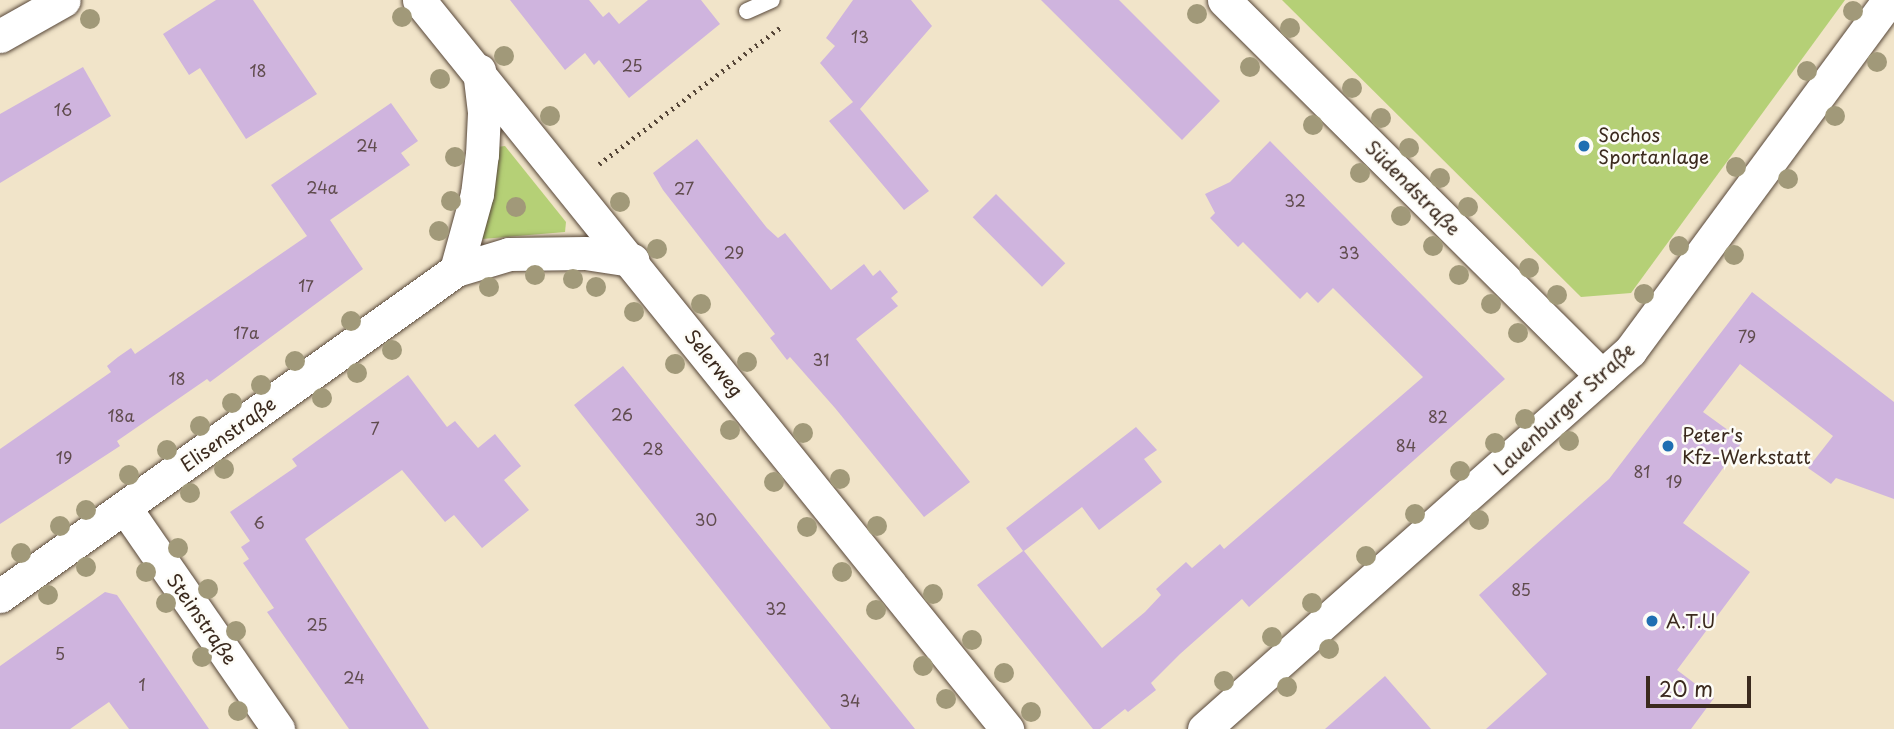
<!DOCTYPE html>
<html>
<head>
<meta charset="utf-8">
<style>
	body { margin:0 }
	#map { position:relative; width:1894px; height:729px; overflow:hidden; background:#f1e4c9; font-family:"Playpen Sans",sans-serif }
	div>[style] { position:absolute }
	.green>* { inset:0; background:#b5d076 }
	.building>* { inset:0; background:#cfb4de; transform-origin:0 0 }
	.path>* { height:4.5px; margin-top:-2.25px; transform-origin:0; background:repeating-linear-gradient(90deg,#564638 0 2px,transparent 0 7px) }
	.roads { filter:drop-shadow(0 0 2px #564638) drop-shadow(0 0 2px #564638) }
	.service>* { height:16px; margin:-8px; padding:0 8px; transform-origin:8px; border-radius:8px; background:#fff }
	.minor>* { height:33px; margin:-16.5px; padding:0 16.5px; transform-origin:16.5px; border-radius:16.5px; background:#fff }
	.trees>* { width:20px; height:20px; margin:-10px; border-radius:50%; background:#a19979 }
	.dots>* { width:19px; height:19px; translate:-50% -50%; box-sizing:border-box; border:4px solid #fdfcf7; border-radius:50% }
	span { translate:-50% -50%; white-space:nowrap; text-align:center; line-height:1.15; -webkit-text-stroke:5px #fdfcf7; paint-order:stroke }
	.number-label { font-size:16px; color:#604c4e }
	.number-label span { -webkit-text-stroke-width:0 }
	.poi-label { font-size:19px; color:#3b2a1e }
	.left { translate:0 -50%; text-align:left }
	.street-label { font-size:19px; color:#3b2a1e }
	.scale { position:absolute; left:1646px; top:676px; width:105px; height:32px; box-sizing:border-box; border:4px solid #3b2a1e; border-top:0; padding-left:9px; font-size:21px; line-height:24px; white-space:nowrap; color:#3b2a1e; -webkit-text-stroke:5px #fdfcf7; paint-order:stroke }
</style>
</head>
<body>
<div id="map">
	<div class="green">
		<i style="clip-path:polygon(1282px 0,1845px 0,1631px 293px,1581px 297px)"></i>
		<i style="clip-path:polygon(505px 146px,566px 222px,565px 232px,482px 239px,497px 147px)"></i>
	</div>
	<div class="building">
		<i style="clip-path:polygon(216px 0,253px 0,317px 94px,246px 139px,200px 68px,189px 75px,163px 34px)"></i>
		<i style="clip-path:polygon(510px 0,589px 0,603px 17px,609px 12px,619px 24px,648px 0,701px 0,720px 24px,629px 98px,599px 60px,594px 65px,585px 53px,565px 70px)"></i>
		<i style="clip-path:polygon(853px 0,911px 0,932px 26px,860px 109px,929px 191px,904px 210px,829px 121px,853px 102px,820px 63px,835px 46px,826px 38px)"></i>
		<i style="clip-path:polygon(1041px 0,1119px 0,1220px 101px,1182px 140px)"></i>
		<i style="clip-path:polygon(83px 67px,111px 116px,0 183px,0 114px)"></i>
		<i style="clip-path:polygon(391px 103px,418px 141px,401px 153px,410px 165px,330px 220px,363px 269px,210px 382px,207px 379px,117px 441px,120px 446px,0 524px,0 449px,111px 372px,107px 366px,118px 357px,131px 348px,135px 354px,307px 236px,271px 185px)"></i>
		<i style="clip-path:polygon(697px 139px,767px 228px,778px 238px,785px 233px,831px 290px,864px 264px,873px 276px,880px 270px,898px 292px,891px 298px,898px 306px,856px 339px,970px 482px,924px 517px,835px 408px,790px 357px,787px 360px,770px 338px,775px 334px,663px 190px,653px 173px)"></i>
		<i style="clip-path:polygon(1270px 141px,1505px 379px,1249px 607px,1242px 599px,1180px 654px,1151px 683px,1156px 690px,1128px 712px,1125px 709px,1100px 729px,1093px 729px,977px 585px,1023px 551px,1006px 528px,1136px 427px,1157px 450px,1144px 459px,1162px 482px,1099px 530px,1082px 507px,1024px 551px,1102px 648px,1145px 612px,1161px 595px,1156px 589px,1186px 562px,1192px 568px,1220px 544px,1224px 549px,1423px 377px,1333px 288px,1318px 303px,1307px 292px,1300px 299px,1243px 242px,1238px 247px,1210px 218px,1215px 213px,1205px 194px,1230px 182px)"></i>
		<i style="left:996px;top:194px;width:98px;height:33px;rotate:45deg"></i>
		<i style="clip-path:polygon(1752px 292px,1894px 402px,1894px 499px,1836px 478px,1831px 484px,1808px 468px,1833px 436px,1740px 364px,1703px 412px,1743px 441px,1683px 523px,1750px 572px,1677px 670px,1714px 698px,1691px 729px,1486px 729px,1547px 674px,1479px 595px,1609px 479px)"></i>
		<i style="clip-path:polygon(623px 366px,695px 456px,915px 729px,831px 729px,574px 405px)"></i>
		<i style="clip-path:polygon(408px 375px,447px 427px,455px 421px,478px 448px,495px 434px,521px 466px,504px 480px,529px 510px,482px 548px,454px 515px,445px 522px,402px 470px,305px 539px,429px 729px,349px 729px,267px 612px,274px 608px,243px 563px,249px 559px,241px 547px,250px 541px,230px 512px,297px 466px,292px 459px)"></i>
		<i style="clip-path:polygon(105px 592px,117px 595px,209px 729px,129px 729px,109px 702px,70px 729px,0 729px,0 666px)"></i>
		<i style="clip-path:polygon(1385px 676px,1431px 729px,1325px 729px)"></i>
	</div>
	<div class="path">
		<i style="left:599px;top:164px;width:229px;rotate:-37deg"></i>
	</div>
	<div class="roads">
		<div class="service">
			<i style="left:747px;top:11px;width:27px;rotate:-24deg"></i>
		</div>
		<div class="minor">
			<i style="left:419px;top:0;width:937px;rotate:51.11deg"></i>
			<i style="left:1224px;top:0;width:533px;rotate:44.85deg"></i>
			<i style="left:0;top:36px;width:73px;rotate:-29.4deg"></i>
			<i style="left:456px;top:270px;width:79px;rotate:-74.6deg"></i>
			<i style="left:477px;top:194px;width:39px;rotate:-83deg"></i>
			<i style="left:482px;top:155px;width:43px;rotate:-87.3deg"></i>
			<i style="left:484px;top:112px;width:42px;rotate:-96.8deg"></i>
			<i style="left:125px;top:508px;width:269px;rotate:55.3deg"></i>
			<i style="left:0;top:596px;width:561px;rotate:-35.56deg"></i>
			<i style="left:456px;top:270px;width:55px;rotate:-16.8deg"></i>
			<i style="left:509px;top:254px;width:76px;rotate:-0.8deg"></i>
			<i style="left:585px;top:253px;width:48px;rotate:8.5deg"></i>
			<i style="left:1204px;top:729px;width:570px;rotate:-41.58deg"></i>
			<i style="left:1630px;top:351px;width:436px;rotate:-53.6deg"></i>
		</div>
	</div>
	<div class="trees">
		<i style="left:1853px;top:11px"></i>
		<i style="left:1197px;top:14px"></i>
		<i style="left:402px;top:17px"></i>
		<i style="left:90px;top:19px"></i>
		<i style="left:1290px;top:28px"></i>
		<i style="left:504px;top:56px"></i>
		<i style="left:1877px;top:62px"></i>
		<i style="left:1250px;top:67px"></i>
		<i style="left:1807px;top:71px"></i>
		<i style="left:440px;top:79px"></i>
		<i style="left:1352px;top:88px"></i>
		<i style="left:550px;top:116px"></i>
		<i style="left:1835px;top:116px"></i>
		<i style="left:1381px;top:118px"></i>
		<i style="left:1313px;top:125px"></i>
		<i style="left:1409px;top:148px"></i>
		<i style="left:455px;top:157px"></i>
		<i style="left:1736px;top:167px"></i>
		<i style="left:1360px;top:173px"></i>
		<i style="left:1440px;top:178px"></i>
		<i style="left:1788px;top:179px"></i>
		<i style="left:451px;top:201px"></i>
		<i style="left:620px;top:202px"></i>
		<i style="left:516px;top:207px"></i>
		<i style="left:1468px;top:207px"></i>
		<i style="left:1401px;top:216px"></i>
		<i style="left:439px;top:231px"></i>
		<i style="left:1433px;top:246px"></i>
		<i style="left:1679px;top:246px"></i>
		<i style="left:657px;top:249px"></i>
		<i style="left:1734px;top:255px"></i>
		<i style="left:1529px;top:268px"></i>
		<i style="left:535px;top:275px"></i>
		<i style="left:1459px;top:275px"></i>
		<i style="left:573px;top:279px"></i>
		<i style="left:489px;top:287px"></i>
		<i style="left:596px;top:287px"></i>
		<i style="left:1644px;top:294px"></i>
		<i style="left:1557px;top:295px"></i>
		<i style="left:701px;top:304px"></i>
		<i style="left:1491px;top:304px"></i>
		<i style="left:634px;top:312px"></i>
		<i style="left:351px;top:321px"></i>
		<i style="left:1518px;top:333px"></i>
		<i style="left:392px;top:350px"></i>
		<i style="left:295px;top:361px"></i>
		<i style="left:747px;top:362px"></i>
		<i style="left:675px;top:364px"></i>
		<i style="left:357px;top:373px"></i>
		<i style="left:261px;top:385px"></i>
		<i style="left:322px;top:398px"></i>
		<i style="left:232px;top:403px"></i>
		<i style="left:1525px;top:419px"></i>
		<i style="left:200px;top:426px"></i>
		<i style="left:730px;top:430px"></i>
		<i style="left:803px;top:433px"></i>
		<i style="left:1569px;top:441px"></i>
		<i style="left:1495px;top:443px"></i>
		<i style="left:167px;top:450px"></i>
		<i style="left:224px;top:469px"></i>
		<i style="left:1460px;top:471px"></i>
		<i style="left:129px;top:475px"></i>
		<i style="left:840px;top:479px"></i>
		<i style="left:774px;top:482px"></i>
		<i style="left:190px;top:493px"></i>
		<i style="left:86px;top:510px"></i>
		<i style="left:1415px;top:514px"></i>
		<i style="left:1479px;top:520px"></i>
		<i style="left:60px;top:526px"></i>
		<i style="left:877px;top:526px"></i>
		<i style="left:807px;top:527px"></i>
		<i style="left:178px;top:548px"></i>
		<i style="left:21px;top:553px"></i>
		<i style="left:1366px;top:556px"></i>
		<i style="left:86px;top:567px"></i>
		<i style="left:146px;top:572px"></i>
		<i style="left:842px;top:572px"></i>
		<i style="left:208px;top:589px"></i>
		<i style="left:933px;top:594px"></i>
		<i style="left:48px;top:595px"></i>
		<i style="left:166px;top:603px"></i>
		<i style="left:1312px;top:603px"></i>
		<i style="left:876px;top:610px"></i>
		<i style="left:236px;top:631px"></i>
		<i style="left:1272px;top:637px"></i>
		<i style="left:972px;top:640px"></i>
		<i style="left:1329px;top:649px"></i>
		<i style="left:202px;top:657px"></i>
		<i style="left:923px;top:666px"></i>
		<i style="left:1004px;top:673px"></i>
		<i style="left:1224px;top:681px"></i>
		<i style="left:1287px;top:687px"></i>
		<i style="left:946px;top:699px"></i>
		<i style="left:238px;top:711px"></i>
		<i style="left:1031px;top:712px"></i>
	</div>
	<div class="dots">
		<i style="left:1584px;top:146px;background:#1f6fb2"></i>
		<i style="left:1668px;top:446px;background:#1f6fb2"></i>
		<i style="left:1652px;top:621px;background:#1f6fb2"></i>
	</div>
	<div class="number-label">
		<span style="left:860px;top:36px">13</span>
		<span style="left:632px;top:65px">25</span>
		<span style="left:258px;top:70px">18</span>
		<span style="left:63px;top:109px">16</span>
		<span style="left:367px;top:145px">24</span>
		<span style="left:322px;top:187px">24a</span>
		<span style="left:684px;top:188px">27</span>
		<span style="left:1295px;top:200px">32</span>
		<span style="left:734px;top:252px">29</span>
		<span style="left:1349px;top:252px">33</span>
		<span style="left:306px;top:285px">17</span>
		<span style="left:246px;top:332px">17a</span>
		<span style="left:1747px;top:336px">79</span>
		<span style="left:821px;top:359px">31</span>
		<span style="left:177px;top:378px">18</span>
		<span style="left:622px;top:414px">26</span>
		<span style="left:121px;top:415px">18a</span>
		<span style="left:1438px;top:416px">82</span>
		<span style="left:375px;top:428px">7</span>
		<span style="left:1406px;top:445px">84</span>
		<span style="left:653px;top:448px">28</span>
		<span style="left:64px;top:457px">19</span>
		<span style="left:1642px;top:471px">81</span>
		<span style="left:1674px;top:481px">19</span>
		<span style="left:706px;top:519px">30</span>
		<span style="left:259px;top:522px">6</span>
		<span style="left:1521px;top:589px">85</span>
		<span style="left:776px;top:608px">32</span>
		<span style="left:317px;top:624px">25</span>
		<span style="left:60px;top:653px">5</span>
		<span style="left:354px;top:677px">24</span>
		<span style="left:142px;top:684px">1</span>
		<span style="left:850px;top:700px">34</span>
	</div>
	<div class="poi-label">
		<span class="left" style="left:1598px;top:146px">Sochos<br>Sportanlage</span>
		<span class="left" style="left:1682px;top:446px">Peter's<br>Kfz-Werkstatt</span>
		<span class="left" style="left:1666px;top:621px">A.T.U</span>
	</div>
	<div class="street-label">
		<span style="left:1413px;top:188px;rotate:45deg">Südendstraße</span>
		<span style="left:714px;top:363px;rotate:51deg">Selerweg</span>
		<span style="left:1564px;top:409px;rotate:-43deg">Lauenburger Straße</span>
		<span style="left:228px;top:434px;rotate:-36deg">Elisenstraße</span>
		<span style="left:202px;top:619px;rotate:55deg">Steinstraße</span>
	</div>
	<div class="scale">20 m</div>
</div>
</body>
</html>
